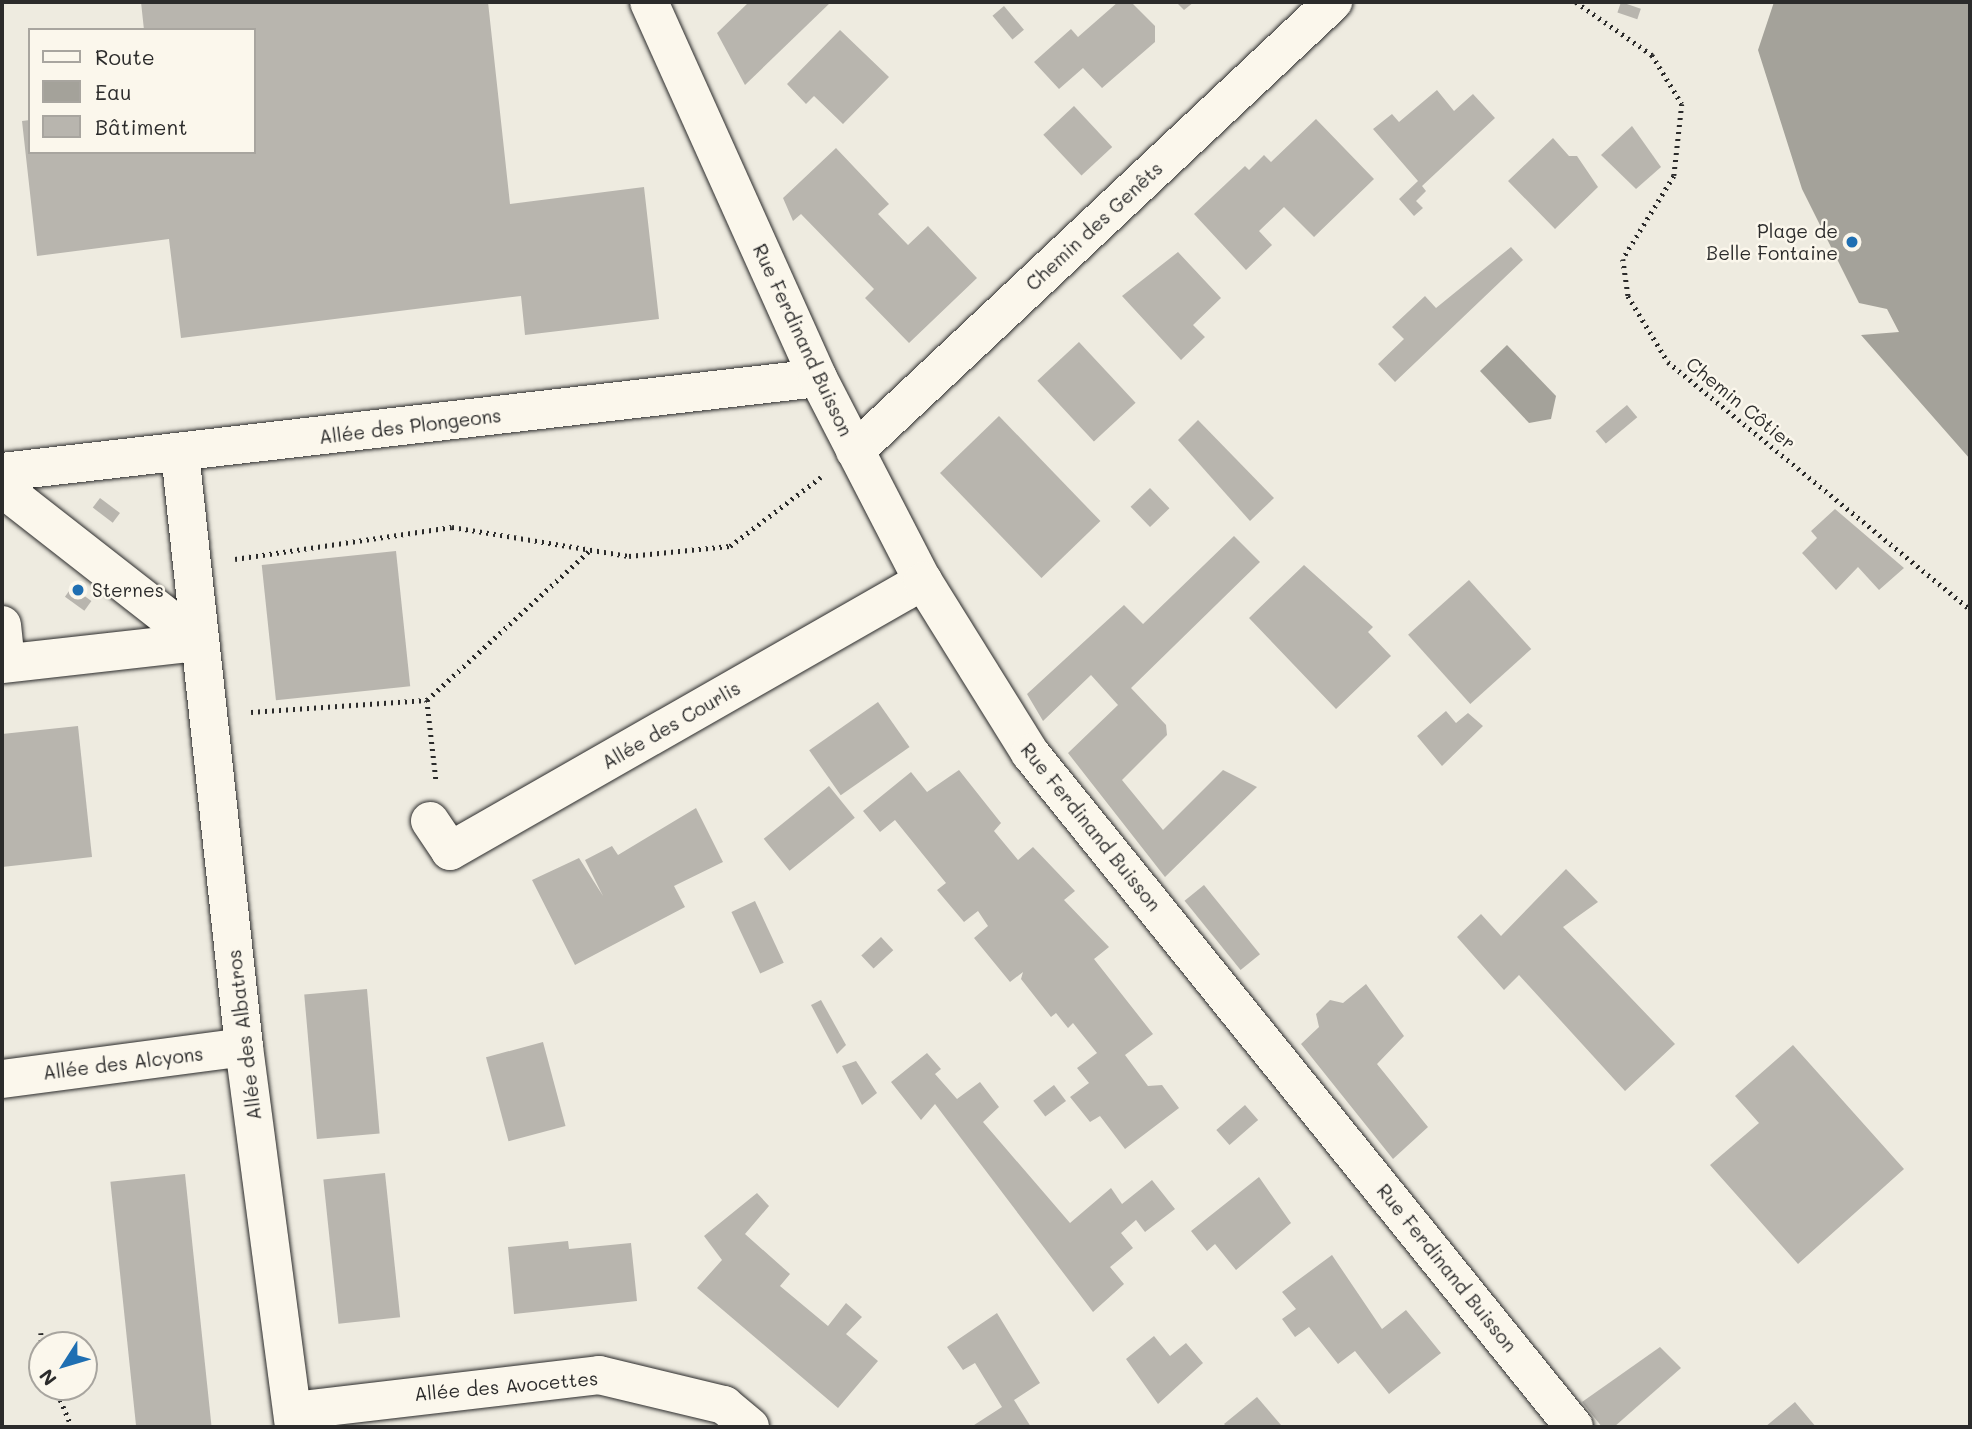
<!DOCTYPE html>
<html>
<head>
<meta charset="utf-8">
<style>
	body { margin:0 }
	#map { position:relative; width:1972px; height:1429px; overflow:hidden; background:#eeebe0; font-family:Mali,sans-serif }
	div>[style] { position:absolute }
	.water>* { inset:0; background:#a4a29a }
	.building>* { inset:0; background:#b8b5ae; transform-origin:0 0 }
	.path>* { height:4.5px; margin-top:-2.25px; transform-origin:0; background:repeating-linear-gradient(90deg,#2b2b2b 0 2px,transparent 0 7px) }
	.roads { filter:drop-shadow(0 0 2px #2b2b2b) drop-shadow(0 0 2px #2b2b2b) }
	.minor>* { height:38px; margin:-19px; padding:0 19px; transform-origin:19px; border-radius:19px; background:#fbf7ec }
	.tertiary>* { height:38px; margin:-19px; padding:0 19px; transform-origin:19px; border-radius:19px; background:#fbf7ec }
	.dots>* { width:19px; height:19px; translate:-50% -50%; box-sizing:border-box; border:4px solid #fbf7ec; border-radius:50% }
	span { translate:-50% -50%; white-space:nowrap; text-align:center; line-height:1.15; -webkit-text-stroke:5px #fbf7ec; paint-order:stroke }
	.street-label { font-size:19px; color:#2b2b2b }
	.poi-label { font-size:19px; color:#2b2b2b }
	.right { translate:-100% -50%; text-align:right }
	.left { translate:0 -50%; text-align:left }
	.frame { position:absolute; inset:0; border:4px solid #2b2b2b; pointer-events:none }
	.legend { position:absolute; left:28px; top:28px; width:228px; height:126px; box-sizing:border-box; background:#fbf7ec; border:2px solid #a8a59f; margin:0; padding:9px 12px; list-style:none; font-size:21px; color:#2b2b2b }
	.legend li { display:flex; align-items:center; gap:14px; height:35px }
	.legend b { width:35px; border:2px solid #a8a59f }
	.north { position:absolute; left:28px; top:1331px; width:70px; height:70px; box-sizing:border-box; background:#fbf7ec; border:2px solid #a8a59f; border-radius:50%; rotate:233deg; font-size:19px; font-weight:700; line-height:28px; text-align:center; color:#2b2b2b }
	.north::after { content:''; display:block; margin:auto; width:24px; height:32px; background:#1f6fb2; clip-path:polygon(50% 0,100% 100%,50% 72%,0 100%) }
</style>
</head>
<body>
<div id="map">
	<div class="water">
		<i style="clip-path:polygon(1774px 2px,1970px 2px,1970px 459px,1861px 335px,1899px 332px,1887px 309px,1859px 303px,1802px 189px,1758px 50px)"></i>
		<i style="clip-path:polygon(1507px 345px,1556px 396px,1551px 419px,1529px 423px,1480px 371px)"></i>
	</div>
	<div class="building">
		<i style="clip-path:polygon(141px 2px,488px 2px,510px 204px,644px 187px,659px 319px,525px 335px,521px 296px,181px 338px,169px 239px,37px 256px,22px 121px,30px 120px,30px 152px,254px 152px,254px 30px,144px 30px)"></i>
		<i style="clip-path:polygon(749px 2px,831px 2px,745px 85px,717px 33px)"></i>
		<i style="clip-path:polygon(1118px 2px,1131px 2px,1155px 26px,1155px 42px,1102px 88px,1083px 68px,1059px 89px,1034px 62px,1071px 29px,1078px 37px)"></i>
		<i style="clip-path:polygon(1176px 2px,1194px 2px,1184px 10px)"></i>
		<i style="left:1621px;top:2px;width:21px;height:11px;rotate:19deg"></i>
		<i style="left:1004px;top:6px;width:31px;height:15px;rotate:50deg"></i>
		<i style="clip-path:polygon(840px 30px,889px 77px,843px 124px,814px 96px,806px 104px,787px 84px)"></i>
		<i style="clip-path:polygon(1437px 90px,1454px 111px,1473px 94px,1495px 118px,1422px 186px,1426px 191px,1416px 201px,1423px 208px,1414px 216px,1399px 199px,1418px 181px,1373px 129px,1392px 114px,1399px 122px)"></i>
		<i style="left:1074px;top:106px;width:56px;height:42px;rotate:47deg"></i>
		<i style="clip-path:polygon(1316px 119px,1374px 179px,1314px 237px,1284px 207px,1259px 231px,1272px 245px,1246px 270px,1194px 214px,1245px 166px,1249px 170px,1264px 155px,1271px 162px)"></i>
		<i style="clip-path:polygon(1632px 126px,1661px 167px,1636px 189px,1601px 155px)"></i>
		<i style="clip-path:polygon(1553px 138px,1569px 156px,1577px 156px,1598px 187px,1555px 229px,1508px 181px)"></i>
		<i style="clip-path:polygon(836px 148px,889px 204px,878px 214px,908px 245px,928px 226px,977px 278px,909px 343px,865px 298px,874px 289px,801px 214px,793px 221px,783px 198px)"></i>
		<i style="clip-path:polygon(1511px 247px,1523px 260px,1395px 382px,1378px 364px,1404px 339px,1392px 327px,1425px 296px,1436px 308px)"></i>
		<i style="clip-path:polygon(1178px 252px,1221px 298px,1193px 325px,1205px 337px,1181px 360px,1122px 296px)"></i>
		<i style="left:1079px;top:342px;width:83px;height:57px;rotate:47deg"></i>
		<i style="left:1627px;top:405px;width:16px;height:41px;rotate:50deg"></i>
		<i style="left:999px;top:416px;width:146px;height:82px;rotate:46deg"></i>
		<i style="clip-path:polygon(1198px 420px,1274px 498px,1250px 521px,1178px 440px)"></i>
		<i style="left:1150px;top:488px;width:28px;height:27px;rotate:46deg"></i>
		<i style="left:100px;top:498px;width:25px;height:12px;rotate:37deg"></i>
		<i style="clip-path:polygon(1835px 509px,1904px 568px,1879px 590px,1858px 567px,1836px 590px,1802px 553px,1817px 538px,1811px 531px)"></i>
		<i style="clip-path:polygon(1234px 536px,1260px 562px,1131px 688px,1166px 725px,1167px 735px,1122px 780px,1163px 830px,1223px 770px,1257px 787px,1165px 877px,1068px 753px,1118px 705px,1091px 675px,1043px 721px,1027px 694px,1124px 605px,1143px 624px)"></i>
		<i style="left:396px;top:551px;width:136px;height:135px;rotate:84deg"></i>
		<i style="clip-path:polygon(1304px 565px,1373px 627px,1368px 632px,1391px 656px,1336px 709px,1249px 618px)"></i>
		<i style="left:1469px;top:580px;width:93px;height:82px;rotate:48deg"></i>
		<i style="left:72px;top:587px;width:24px;height:12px;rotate:36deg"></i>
		<i style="left:878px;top:702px;width:55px;height:84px;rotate:55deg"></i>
		<i style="clip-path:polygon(1446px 711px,1456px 723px,1468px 713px,1483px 726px,1442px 766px,1417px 736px)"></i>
		<i style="clip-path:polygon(78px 726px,92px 857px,2px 867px,2px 734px)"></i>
		<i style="clip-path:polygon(959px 770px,1001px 823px,994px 831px,1018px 860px,1033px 847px,1075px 891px,1064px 900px,1109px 947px,1094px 959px,1153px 1034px,1125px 1055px,1148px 1086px,1162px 1085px,1179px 1108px,1125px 1149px,1100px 1116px,1090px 1122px,1070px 1097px,1089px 1083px,1077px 1068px,1097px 1053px,1073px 1023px,1068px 1028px,1056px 1013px,1051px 1017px,1021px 979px,1023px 972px,1010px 982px,974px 938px,988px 926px,978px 911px,964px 922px,937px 890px,946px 883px,895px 820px,880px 832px,863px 811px,911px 772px,927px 792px)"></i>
		<i style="left:829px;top:786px;width:41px;height:84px;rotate:51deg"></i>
		<i style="clip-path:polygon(696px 808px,723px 862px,674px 886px,685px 907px,575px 965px,532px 880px,579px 858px,603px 896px,585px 860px,612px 846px,618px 855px)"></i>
		<i style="clip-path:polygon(1566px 869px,1598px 902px,1563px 927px,1675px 1044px,1625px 1091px,1519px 975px,1504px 990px,1457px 937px,1481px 914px,1501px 936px)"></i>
		<i style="left:1204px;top:885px;width:89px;height:25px;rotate:51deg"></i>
		<i style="left:755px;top:901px;width:68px;height:26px;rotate:65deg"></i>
		<i style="left:881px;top:937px;width:18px;height:27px;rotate:47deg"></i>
		<i style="clip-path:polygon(1366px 984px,1404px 1036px,1377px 1064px,1428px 1127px,1393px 1159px,1301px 1044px,1319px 1027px,1316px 1014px,1330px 1000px,1343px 1003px)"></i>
		<i style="left:367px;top:989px;width:145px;height:63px;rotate:85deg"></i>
		<i style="clip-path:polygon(821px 1000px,846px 1045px,837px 1054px,811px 1005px)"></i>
		<i style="left:543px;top:1042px;width:87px;height:59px;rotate:75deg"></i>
		<i style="clip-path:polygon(1793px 1045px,1904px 1169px,1798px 1264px,1710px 1165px,1759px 1123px,1735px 1096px)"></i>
		<i style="clip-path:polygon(927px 1053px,941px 1069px,935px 1074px,957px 1099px,980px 1082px,999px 1107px,983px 1122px,1070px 1223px,1111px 1188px,1122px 1204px,1152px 1180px,1175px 1209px,1145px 1232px,1136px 1220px,1121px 1233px,1133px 1248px,1110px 1267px,1124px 1284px,1093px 1312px,935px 1104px,921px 1120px,891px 1082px)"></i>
		<i style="clip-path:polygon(856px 1061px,877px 1093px,862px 1105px,842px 1066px)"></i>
		<i style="left:1054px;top:1085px;width:20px;height:26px;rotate:53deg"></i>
		<i style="left:1245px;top:1105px;width:20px;height:38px;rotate:49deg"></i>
		<i style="left:385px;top:1173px;width:145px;height:62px;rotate:84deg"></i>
		<i style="left:185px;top:1174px;width:254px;height:75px;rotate:84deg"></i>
		<i style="clip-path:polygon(1259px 1177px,1291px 1223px,1236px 1270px,1215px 1244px,1207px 1251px,1191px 1231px)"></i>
		<i style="clip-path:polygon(757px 1193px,769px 1206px,745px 1234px,790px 1274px,780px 1286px,828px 1326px,846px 1303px,862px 1317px,846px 1334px,878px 1361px,838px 1408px,697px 1288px,722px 1260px,704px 1236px)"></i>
		<i style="clip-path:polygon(568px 1241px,569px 1249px,631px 1243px,637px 1301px,514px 1314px,508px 1247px)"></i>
		<i style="clip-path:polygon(1332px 1255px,1382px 1329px,1406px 1310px,1441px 1353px,1389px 1394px,1355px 1351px,1338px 1364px,1309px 1327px,1295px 1337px,1282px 1319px,1296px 1309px,1282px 1292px)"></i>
		<i style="clip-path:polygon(997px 1313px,1040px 1383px,1014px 1400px,1031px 1427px,971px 1427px,1002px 1407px,975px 1363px,963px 1370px,947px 1347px)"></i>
		<i style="clip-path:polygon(1154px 1336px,1170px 1356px,1186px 1343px,1203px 1363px,1158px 1404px,1126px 1359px)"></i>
		<i style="clip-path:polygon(1660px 1347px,1681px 1368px,1614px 1427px,1602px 1427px,1582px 1402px)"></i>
		<i style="clip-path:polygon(1257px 1397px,1281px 1425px,1227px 1427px,1224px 1424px)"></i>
		<i style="clip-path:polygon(1795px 1402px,1816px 1427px,1756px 1427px,1765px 1427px)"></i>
	</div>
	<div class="path">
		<i style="left:1576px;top:2px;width:93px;rotate:34.9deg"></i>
		<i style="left:1652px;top:55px;width:57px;rotate:58.5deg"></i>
		<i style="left:1682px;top:104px;width:72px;rotate:96.3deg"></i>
		<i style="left:1674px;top:176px;width:97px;rotate:121.6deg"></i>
		<i style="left:1623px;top:259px;width:37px;rotate:82deg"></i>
		<i style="left:1628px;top:296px;width:77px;rotate:58.8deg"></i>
		<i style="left:1668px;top:362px;width:390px;rotate:39.3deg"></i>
		<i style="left:235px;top:559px;width:219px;rotate:-8.4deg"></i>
		<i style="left:452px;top:527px;width:179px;rotate:9.3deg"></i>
		<i style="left:629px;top:556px;width:101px;rotate:-5.7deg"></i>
		<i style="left:730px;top:546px;width:114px;rotate:-37.2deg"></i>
		<i style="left:427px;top:700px;width:80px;rotate:83.5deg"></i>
		<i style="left:251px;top:712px;width:176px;rotate:-3.9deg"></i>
		<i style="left:427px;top:700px;width:222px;rotate:-42.6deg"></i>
		<i style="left:41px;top:1333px;width:16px;rotate:86deg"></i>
		<i style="left:55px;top:1387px;width:43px;rotate:67deg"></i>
	</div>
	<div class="roads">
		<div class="minor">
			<i style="left:855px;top:451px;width:656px;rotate:-43.21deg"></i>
			<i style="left:180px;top:453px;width:597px;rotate:83.85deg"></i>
			<i style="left:244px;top:1047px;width:383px;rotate:82.5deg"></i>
			<i style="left:2px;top:472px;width:821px;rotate:-6.57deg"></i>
			<i style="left:2px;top:488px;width:250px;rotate:38deg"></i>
			<i style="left:2px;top:625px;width:38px;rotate:84deg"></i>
			<i style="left:2px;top:664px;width:198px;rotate:-6.4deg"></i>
			<i style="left:430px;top:821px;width:36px;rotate:56deg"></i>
			<i style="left:450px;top:851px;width:545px;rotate:-29.72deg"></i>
			<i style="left:2px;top:1079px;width:244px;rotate:-7.5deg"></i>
			<i style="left:293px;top:1411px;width:308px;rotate:-6.7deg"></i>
			<i style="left:599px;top:1375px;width:129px;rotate:13.5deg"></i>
			<i style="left:724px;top:1405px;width:34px;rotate:40deg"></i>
		</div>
		<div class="tertiary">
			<i style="left:649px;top:2px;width:412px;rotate:65.8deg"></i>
			<i style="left:818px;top:378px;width:229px;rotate:62.7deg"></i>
			<i style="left:923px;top:581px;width:203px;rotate:58.1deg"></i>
			<i style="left:1030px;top:753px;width:866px;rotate:51.09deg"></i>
		</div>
	</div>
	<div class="dots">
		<i style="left:1852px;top:242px;background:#1f6fb2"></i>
		<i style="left:78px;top:590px;background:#1f6fb2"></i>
	</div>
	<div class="street-label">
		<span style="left:1094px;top:226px;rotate:-43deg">Chemin des Genêts</span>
		<span style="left:803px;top:340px;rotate:65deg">Rue Ferdinand Buisson</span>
		<span style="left:1741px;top:403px;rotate:39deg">Chemin Côtier</span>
		<span style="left:410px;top:426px;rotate:-7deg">Allée des Plongeons</span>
		<span style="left:671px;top:725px;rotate:-30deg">Allée des Courlis</span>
		<span style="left:1091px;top:827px;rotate:51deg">Rue Ferdinand Buisson</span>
		<span style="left:244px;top:1035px;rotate:-97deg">Allée des Albatros</span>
		<span style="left:123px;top:1063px;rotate:-7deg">Allée des Alcyons</span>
		<span style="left:1447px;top:1268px;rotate:51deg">Rue Ferdinand Buisson</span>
		<span style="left:506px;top:1386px;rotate:-5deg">Allée des Avocettes</span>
	</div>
	<div class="poi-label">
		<span class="right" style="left:1838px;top:242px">Plage de<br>Belle Fontaine</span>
		<span class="left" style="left:92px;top:590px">Sternes</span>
	</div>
	<div class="frame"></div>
	<ul class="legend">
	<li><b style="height:9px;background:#fbf7ec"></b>Route</li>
	<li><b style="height:19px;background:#a4a29a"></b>Eau</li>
	<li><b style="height:19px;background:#b8b5ae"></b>Bâtiment</li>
	</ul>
	<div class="north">N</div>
</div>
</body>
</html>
